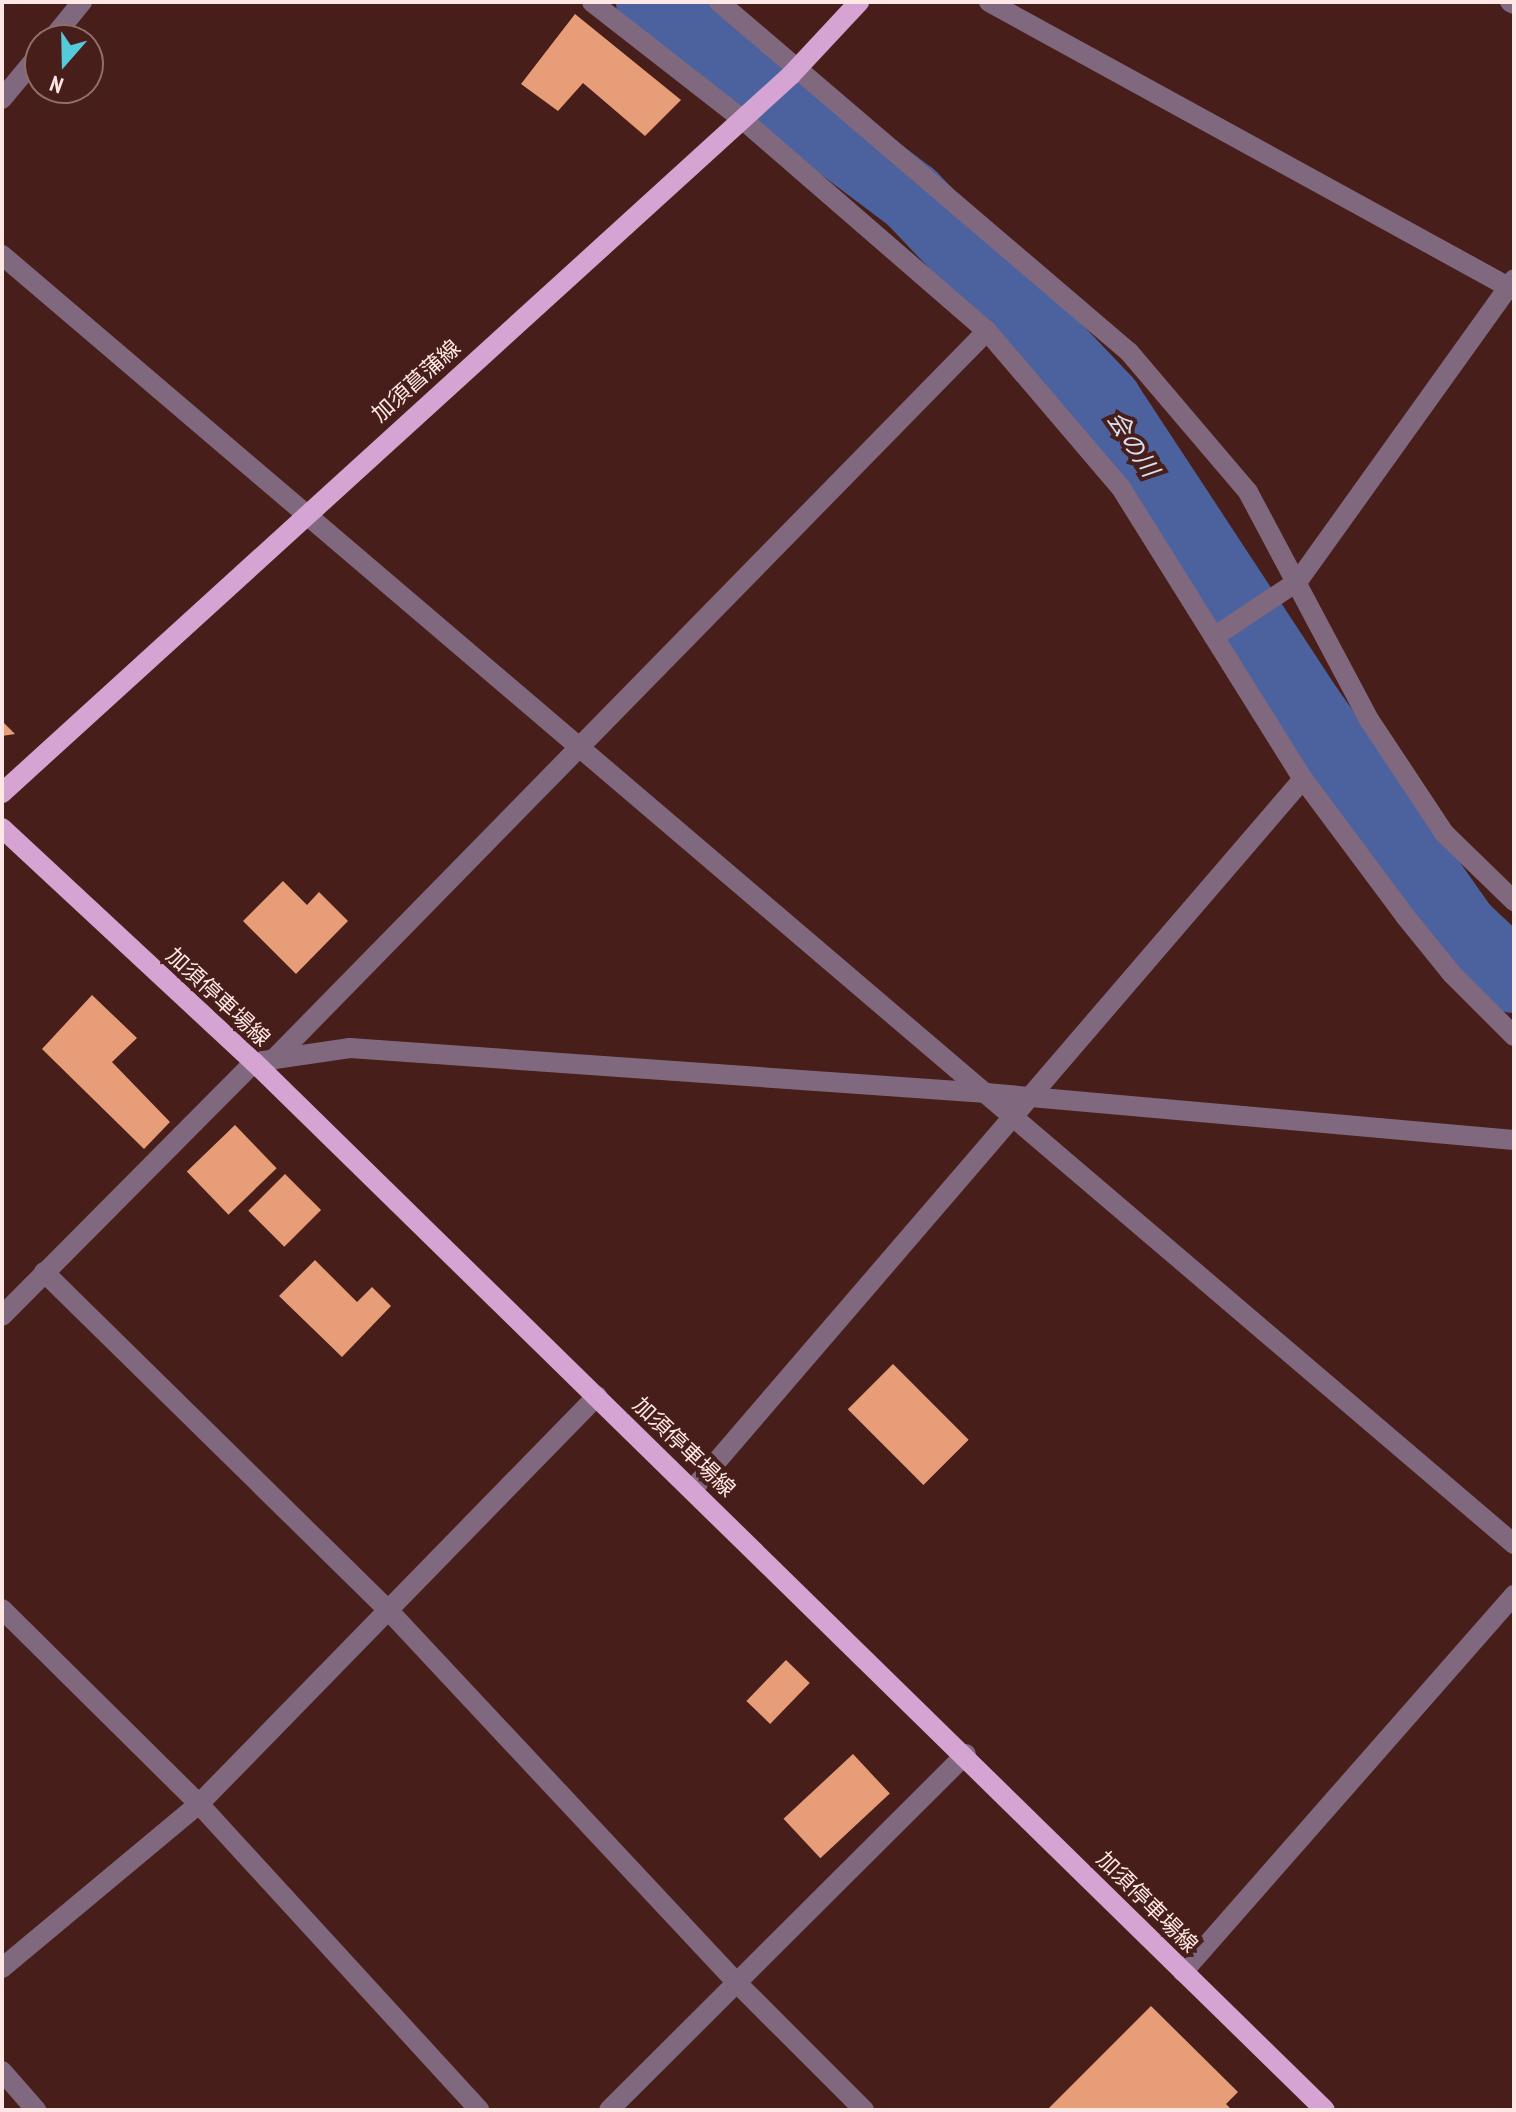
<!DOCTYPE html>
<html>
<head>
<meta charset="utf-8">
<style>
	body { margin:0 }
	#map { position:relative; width:1516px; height:2112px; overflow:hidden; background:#471e19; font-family:"PT Sans Narrow","Noto Sans JP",sans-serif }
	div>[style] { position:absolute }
	.river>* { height:72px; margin:-36px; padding:0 36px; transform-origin:36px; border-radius:36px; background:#4c629e }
	.building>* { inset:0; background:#e69d78; transform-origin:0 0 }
	.minor>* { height:20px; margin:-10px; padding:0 10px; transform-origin:10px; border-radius:10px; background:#80687f }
	.major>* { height:20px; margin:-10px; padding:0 10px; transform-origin:10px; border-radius:10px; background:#d5a4d3 }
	span { translate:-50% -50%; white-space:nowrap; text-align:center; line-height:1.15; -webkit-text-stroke:8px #471e19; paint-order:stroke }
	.street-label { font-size:22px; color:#fee7e4 }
	.water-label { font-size:24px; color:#d9e0f2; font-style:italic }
	.frame { position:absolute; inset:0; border:4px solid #fee7e4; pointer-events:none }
	.north { position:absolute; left:24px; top:24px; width:80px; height:80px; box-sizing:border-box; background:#471e19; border:2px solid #906e6a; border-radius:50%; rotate:200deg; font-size:22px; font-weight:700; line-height:32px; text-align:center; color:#fee7e4 }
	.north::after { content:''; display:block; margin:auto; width:28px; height:36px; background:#53cbdb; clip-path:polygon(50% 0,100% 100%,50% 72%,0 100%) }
</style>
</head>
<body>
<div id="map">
	<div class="river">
		<i style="left:652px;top:2px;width:324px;rotate:37deg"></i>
		<i style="left:911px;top:197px;width:283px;rotate:46.4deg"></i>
		<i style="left:1106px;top:402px;width:366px;rotate:56.7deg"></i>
		<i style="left:1307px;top:708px;width:271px;rotate:54.8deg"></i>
		<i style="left:1463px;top:929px;width:70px;rotate:43.3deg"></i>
	</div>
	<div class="building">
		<i style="clip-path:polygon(575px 14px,681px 100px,645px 136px,583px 83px,558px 111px,521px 84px)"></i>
		<i style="clip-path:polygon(2px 721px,15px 734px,2px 736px)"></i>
		<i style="clip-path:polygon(283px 881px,307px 905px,319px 892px,348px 921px,296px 974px,243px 921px)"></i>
		<i style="clip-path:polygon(92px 995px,137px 1038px,112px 1062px,170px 1122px,144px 1149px,42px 1049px)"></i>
		<i style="left:235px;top:1125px;width:60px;height:67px;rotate:46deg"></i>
		<i style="left:285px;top:1174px;width:51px;height:52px;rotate:45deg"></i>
		<i style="clip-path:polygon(315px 1260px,357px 1302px,372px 1287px,391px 1306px,342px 1357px,279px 1296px)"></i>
		<i style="left:893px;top:1364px;width:107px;height:64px;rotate:45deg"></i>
		<i style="left:786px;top:1660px;width:33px;height:57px;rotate:44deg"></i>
		<i style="left:853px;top:1754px;width:54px;height:95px;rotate:47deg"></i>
		<i style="clip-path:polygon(1151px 2006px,1238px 2092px,1226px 2104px,1232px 2110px,1047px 2110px)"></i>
	</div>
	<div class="minor">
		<i style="left:592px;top:2px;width:190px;rotate:38deg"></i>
		<i style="left:742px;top:119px;width:324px;rotate:40.9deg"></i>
		<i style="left:987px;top:331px;width:206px;rotate:49.5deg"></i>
		<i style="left:1121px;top:488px;width:343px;rotate:58deg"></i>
		<i style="left:1303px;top:779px;width:171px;rotate:53.3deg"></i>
		<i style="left:1405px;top:916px;width:75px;rotate:51deg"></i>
		<i style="left:1452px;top:974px;width:88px;rotate:45deg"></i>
		<i style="left:719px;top:2px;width:539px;rotate:40.49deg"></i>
		<i style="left:1129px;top:352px;width:184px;rotate:49.6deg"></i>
		<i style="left:1248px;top:492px;width:259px;rotate:62deg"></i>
		<i style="left:1370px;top:721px;width:134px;rotate:56.5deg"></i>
		<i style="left:1444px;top:833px;width:98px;rotate:44.2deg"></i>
		<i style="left:989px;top:2px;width:599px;rotate:28.75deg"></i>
		<i style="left:1510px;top:2px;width:4px;rotate:27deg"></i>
		<i style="left:51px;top:40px;width:49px;rotate:-50.8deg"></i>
		<i style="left:2px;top:99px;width:60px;rotate:-50.4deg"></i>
		<i style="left:2px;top:255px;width:1987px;rotate:40.45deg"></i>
		<i style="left:1214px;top:637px;width:101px;rotate:-33.7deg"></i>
		<i style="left:1298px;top:581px;width:371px;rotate:-54.4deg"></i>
		<i style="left:273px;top:1060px;width:1020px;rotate:-45.6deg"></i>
		<i style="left:44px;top:1272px;width:485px;rotate:44.5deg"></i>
		<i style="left:390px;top:1612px;width:508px;rotate:46.91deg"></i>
		<i style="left:737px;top:1983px;width:180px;rotate:45deg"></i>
		<i style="left:2px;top:1316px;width:358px;rotate:-45.2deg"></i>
		<i style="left:254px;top:1062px;width:97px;rotate:-8.3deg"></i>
		<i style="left:350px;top:1048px;width:638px;rotate:4.05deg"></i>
		<i style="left:986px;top:1093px;width:530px;rotate:5.09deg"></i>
		<i style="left:693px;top:1489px;width:936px;rotate:-49.33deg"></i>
		<i style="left:2px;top:1609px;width:277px;rotate:44.7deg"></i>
		<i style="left:199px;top:1804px;width:415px;rotate:47.5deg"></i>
		<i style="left:2px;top:1968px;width:256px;rotate:-39.8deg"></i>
		<i style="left:199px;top:1804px;width:570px;rotate:-45.71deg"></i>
		<i style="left:1183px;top:1972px;width:502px;rotate:-48.72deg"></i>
		<i style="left:2px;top:2071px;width:52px;rotate:48.9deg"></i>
		<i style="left:609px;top:2110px;width:504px;rotate:-44.92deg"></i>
	</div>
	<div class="major">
		<i style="left:2px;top:793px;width:1067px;rotate:-42.3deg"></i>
		<i style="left:791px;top:75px;width:100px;rotate:-47deg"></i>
		<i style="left:2px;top:828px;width:344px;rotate:42.9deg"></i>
		<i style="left:254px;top:1062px;width:1498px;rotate:44.38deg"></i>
	</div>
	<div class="street-label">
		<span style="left:416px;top:381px;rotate:-42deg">加須菖蒲線</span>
		<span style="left:218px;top:997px;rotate:43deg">加須停車場線</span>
		<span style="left:684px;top:1447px;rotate:44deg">加須停車場線</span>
		<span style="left:1147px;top:1902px;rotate:45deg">加須停車場線</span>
	</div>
	<div class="water-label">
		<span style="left:1133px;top:444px;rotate:57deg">会の川</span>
	</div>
	<div class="frame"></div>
	<div class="north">N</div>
</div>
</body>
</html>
